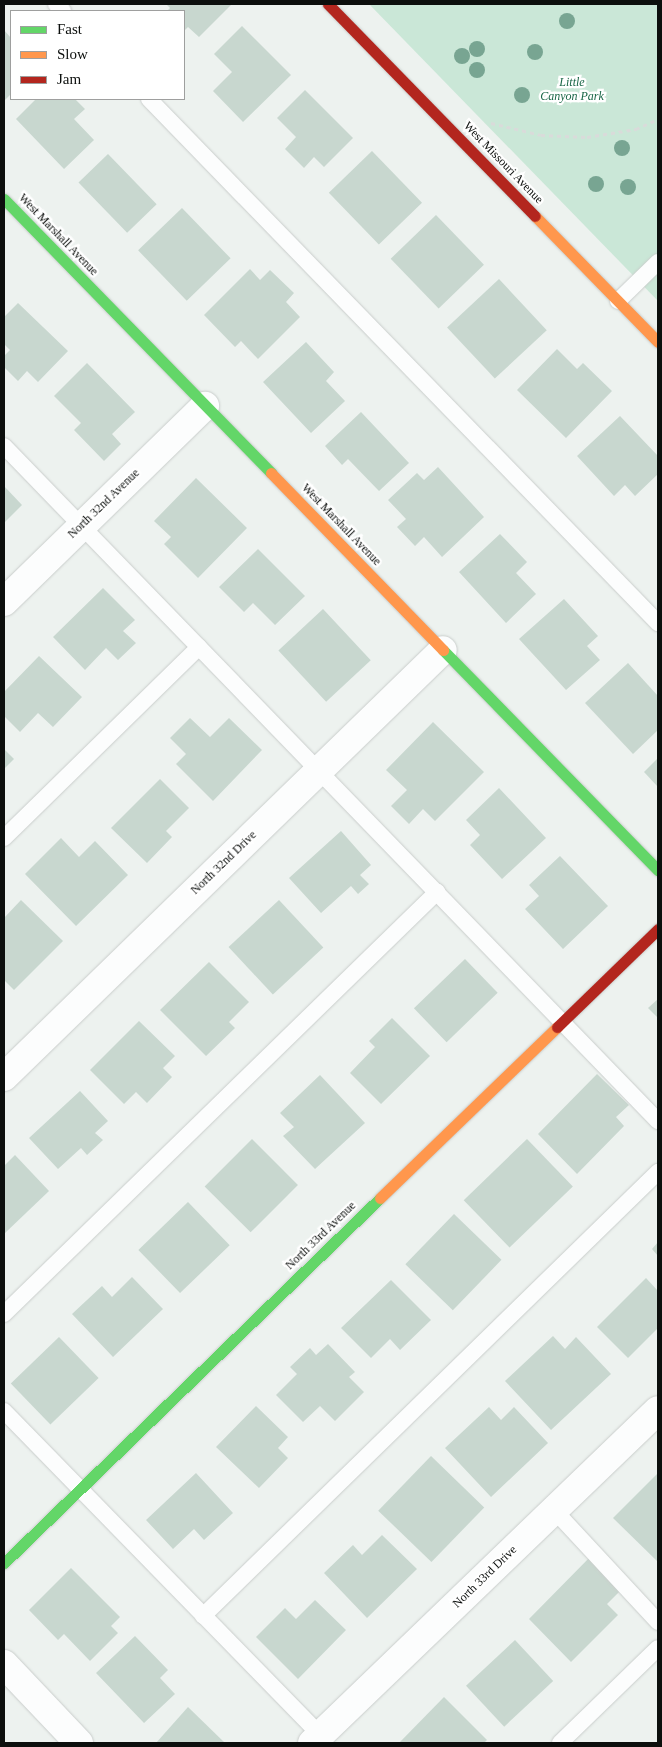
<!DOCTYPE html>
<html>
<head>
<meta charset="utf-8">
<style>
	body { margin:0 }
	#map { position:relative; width:662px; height:1747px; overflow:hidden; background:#edf2ef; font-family:Georgia,serif }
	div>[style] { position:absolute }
	.green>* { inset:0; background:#cae7d7 }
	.building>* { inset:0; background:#c8d7cf; transform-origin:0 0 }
	.path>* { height:3px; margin-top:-1.5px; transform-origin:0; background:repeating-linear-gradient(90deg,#d9dbda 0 4px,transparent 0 8px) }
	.roads { filter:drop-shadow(0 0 1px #c9cdcb) drop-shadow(0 0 1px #c9cdcb) }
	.lane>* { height:16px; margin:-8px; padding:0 8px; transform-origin:8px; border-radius:8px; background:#fcfdfd }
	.street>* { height:28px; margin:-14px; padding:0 14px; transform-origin:14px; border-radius:14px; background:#fcfdfd }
	.fast>* { height:11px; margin:-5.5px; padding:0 5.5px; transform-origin:5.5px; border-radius:5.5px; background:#63d668 }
	.slow>* { height:11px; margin:-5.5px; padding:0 5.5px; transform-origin:5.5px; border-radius:5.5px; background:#ff974d }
	.jam>* { height:11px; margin:-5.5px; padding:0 5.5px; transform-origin:5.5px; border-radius:5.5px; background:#b3261e }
	.trees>* { width:16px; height:16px; margin:-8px; border-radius:50%; background:#78a592 }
	span { translate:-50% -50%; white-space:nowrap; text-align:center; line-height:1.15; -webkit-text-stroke:4.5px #fff; paint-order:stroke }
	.park-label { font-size:12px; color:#196646; font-style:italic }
	.street-label { font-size:12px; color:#0c0f0d }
	.frame { position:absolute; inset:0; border:5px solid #0c0f0d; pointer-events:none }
	.legend { position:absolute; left:10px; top:10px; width:175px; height:90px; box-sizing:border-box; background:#fff; border:1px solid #9e9f9e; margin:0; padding:6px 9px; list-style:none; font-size:15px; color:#0c0f0d }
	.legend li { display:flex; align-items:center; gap:10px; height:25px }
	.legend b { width:25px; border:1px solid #9e9f9e }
</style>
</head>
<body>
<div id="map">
	<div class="green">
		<i style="clip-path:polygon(369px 4px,658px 4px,658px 301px)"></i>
	</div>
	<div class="building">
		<i style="clip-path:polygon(166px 4px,229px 4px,231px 5px,199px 37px,188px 27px,184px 31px,184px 11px,167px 11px,170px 8px)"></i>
		<i style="clip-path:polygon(242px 26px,291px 75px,243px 122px,213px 91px,232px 72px,214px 54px)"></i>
		<i style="clip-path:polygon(4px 30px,11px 38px,11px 94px,4px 101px)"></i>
		<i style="clip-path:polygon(305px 90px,353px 138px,324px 167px,314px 157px,304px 168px,285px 149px,296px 137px,277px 118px)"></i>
		<i style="clip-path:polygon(36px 99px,75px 99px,85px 109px,74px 119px,94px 140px,64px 169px,16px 119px)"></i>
		<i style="left:372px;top:151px;width:72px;height:60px;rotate:46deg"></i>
		<i style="left:108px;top:154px;width:70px;height:41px;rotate:46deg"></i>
		<i style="left:182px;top:208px;width:70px;height:61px;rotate:46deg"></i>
		<i style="left:436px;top:215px;width:69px;height:63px;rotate:46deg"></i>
		<i style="clip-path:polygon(250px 269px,260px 280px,270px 270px,294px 293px,286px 302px,300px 317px,258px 359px,241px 341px,235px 347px,204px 315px)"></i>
		<i style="left:499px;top:279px;width:70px;height:71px;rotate:47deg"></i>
		<i style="clip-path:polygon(18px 303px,68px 351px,38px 382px,27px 371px,18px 381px,4px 367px,4px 356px,10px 350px,4px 344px,4px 317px)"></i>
		<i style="clip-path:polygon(306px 342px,334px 372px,326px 381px,345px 401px,311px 433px,263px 382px)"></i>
		<i style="clip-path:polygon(557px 349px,577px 369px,583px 363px,612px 391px,566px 438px,517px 390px)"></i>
		<i style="clip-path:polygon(87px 363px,135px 412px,112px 434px,121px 444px,104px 461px,74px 430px,81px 423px,54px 396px)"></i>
		<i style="clip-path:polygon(361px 412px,409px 463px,379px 491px,348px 459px,342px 465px,325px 446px)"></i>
		<i style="clip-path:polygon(620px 416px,658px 456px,658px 474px,635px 496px,625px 485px,614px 496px,577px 456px)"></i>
		<i style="clip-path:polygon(438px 467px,484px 517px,442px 557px,424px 537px,415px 546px,397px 527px,406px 519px,388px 500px,417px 473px,424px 480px)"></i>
		<i style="clip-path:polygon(196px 478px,247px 528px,198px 578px,164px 544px,171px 537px,154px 521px)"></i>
		<i style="clip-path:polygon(4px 486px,22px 505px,4px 523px)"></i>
		<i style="clip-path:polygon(500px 534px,527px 562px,516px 573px,536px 594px,506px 623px,459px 572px)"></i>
		<i style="clip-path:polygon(258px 549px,305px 596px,275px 625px,253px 603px,244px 612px,219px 587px)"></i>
		<i style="clip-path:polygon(103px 588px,135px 620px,123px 631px,136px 643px,118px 660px,106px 648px,85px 670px,53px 637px)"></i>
		<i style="clip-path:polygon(564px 599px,598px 636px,587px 646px,600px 660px,566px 690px,519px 639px)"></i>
		<i style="left:323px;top:609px;width:70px;height:61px;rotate:47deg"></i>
		<i style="clip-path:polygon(39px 656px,82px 697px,53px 727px,38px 713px,20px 732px,4px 716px,4px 692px)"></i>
		<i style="clip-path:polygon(628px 663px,658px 696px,658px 730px,633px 754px,585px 703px)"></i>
		<i style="clip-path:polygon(190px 718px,210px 737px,229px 718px,262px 750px,213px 801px,176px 764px,186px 754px,170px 738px)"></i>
		<i style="clip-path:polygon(433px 722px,484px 772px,435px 821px,423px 809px,409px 824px,391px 806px,407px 790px,386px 770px)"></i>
		<i style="clip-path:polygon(4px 749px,14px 759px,4px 769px)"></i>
		<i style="clip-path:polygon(658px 758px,658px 787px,644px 772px)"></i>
		<i style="clip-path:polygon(160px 779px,189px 808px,166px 831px,172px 837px,147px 863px,111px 828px)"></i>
		<i style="clip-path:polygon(499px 788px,546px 838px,502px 879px,470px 845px,480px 835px,466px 820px)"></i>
		<i style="clip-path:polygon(341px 831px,371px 865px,360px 875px,369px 884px,358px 894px,351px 886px,321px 913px,289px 878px)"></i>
		<i style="clip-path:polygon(61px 838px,79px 857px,95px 841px,128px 875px,76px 926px,25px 874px)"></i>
		<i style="clip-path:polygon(560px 856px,608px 906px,563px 949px,525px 909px,539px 896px,529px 885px)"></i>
		<i style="clip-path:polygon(21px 900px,63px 941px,14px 990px,4px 980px,4px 918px)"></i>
		<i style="left:279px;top:900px;width:65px;height:69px;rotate:47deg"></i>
		<i style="left:465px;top:959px;width:47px;height:71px;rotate:46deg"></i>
		<i style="clip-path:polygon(209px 962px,249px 1002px,229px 1022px,235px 1028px,206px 1056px,160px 1010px)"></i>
		<i style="clip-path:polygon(658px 999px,658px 1018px,648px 1008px)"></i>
		<i style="clip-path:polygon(392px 1018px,430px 1056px,381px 1104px,350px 1073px,375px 1047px,369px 1041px)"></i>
		<i style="clip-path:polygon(139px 1021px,175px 1056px,163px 1068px,172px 1077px,147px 1103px,136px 1092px,124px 1104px,90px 1070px)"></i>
		<i style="clip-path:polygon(597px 1074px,629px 1105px,616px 1117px,624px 1126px,577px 1174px,538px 1134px)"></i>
		<i style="clip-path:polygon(320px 1075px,365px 1123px,315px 1169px,283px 1136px,294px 1127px,280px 1113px)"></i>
		<i style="clip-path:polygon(80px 1091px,108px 1121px,95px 1133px,103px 1140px,87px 1155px,81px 1148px,58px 1169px,29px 1138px)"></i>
		<i style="left:252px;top:1139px;width:65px;height:67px;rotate:45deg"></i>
		<i style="left:527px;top:1139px;width:66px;height:88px;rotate:46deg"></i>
		<i style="clip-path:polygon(15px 1155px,49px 1191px,4px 1234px,4px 1166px)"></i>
		<i style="left:188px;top:1202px;width:60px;height:69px;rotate:46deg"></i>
		<i style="left:454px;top:1214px;width:66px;height:70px;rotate:44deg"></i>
		<i style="clip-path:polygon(658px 1242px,658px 1256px,652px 1249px)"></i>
		<i style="clip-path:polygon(132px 1277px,163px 1309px,113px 1357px,72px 1314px,102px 1286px,112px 1297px)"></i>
		<i style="clip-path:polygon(646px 1278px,658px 1291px,658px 1328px,628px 1358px,597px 1327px)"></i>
		<i style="clip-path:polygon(391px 1280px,431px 1320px,400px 1350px,390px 1339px,371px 1358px,341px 1328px)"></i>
		<i style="clip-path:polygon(553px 1336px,565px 1349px,576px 1337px,611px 1374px,551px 1430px,505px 1381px)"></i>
		<i style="left:59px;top:1337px;width:57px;height:67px;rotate:46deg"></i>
		<i style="clip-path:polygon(328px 1344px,355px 1372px,349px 1377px,364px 1392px,335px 1421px,320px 1406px,303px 1422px,276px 1395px,297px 1374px,290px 1367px,310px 1348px,316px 1355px)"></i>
		<i style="clip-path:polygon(256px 1406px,288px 1437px,278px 1448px,288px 1458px,259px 1488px,216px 1447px)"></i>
		<i style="clip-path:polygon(489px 1407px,501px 1420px,514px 1407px,548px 1443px,491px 1497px,445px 1448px)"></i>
		<i style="left:431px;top:1456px;width:74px;height:76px;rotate:44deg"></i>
		<i style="clip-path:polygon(196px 1473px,233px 1513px,204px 1540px,194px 1529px,173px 1549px,146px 1520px)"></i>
		<i style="clip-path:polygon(658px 1473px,658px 1562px,613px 1518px)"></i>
		<i style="clip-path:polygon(382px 1535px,417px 1569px,367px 1618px,324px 1573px,353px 1545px,362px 1555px)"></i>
		<i style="clip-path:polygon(590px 1557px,622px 1589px,607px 1604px,618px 1615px,571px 1662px,529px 1619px)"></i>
		<i style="clip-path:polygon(71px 1568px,120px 1617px,111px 1626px,118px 1633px,90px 1661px,64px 1634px,58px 1640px,29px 1610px)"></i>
		<i style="clip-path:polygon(315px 1600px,346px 1630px,298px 1679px,256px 1637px,285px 1608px,296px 1619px)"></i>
		<i style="clip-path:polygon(135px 1636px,168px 1670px,160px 1678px,175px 1694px,144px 1723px,96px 1673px)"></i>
		<i style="left:515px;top:1640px;width:56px;height:67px;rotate:47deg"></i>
		<i style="clip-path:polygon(444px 1697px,487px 1740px,484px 1743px,399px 1743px)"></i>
		<i style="clip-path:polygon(188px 1707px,225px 1743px,156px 1743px)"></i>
	</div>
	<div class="path">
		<i style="left:491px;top:123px;width:51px;rotate:13.5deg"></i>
		<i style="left:541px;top:135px;width:46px;rotate:2.5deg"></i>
		<i style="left:587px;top:137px;width:50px;rotate:-9.3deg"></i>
		<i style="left:636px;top:129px;width:24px;rotate:-24deg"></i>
	</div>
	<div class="roads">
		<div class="lane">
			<i style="left:56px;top:4px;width:10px;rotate:45deg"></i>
			<i style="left:149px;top:99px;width:731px;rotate:45.83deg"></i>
			<i style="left:618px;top:301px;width:56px;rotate:-44.3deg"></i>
			<i style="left:4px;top:446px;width:940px;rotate:45.91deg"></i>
			<i style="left:4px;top:838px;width:273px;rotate:-44.4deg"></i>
			<i style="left:4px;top:1314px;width:605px;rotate:-44.26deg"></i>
			<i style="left:4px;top:1411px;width:453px;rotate:45.7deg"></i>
			<i style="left:554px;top:1510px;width:153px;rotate:47.1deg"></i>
			<i style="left:203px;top:1616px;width:636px;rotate:-44.3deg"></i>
			<i style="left:560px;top:1743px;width:136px;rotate:-44.1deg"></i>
		</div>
		<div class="street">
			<i style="left:4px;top:602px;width:281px;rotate:-44.3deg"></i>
			<i style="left:4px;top:1077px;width:612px;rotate:-44.21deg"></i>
			<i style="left:4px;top:1664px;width:109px;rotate:46.5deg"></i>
			<i style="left:312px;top:1743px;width:480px;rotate:-43.9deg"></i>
		</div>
		<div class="fast">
			<i style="left:4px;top:199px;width:383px;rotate:45.7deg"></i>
			<i style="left:443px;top:650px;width:308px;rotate:45.7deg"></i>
			<i style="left:4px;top:1563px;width:524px;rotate:-44.15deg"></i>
		</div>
		<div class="slow">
			<i style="left:535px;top:216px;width:176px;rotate:45.7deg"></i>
			<i style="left:271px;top:473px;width:247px;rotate:45.8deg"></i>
			<i style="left:380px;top:1198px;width:246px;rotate:-44deg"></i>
		</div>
		<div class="jam">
			<i style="left:328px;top:4px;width:296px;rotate:45.7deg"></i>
			<i style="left:557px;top:1027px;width:141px;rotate:-44.1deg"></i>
		</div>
	</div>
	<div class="trees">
		<i style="left:567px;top:21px"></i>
		<i style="left:477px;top:49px"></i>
		<i style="left:535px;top:52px"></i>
		<i style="left:462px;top:56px"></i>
		<i style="left:477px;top:70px"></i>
		<i style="left:522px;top:95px"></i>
		<i style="left:622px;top:148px"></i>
		<i style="left:596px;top:184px"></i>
		<i style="left:628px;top:187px"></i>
	</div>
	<div class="park-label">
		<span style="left:572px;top:90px">Little<br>Canyon Park</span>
	</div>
	<div class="street-label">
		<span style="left:503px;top:163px;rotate:46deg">West Missouri Avenue</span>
		<span style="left:58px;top:235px;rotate:46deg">West Marshall Avenue</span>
		<span style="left:104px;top:504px;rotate:-44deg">North 32nd Avenue</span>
		<span style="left:341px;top:525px;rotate:46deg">West Marshall Avenue</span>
		<span style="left:224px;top:863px;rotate:-44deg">North 32nd Drive</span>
		<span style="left:321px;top:1236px;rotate:-44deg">North 33rd Avenue</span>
		<span style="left:485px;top:1577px;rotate:-44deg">North 33rd Drive</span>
	</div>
	<div class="frame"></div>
	<ul class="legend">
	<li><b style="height:6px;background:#63d668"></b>Fast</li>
	<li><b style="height:6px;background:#ff974d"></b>Slow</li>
	<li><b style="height:6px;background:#b3261e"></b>Jam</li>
	</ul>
</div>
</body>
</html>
